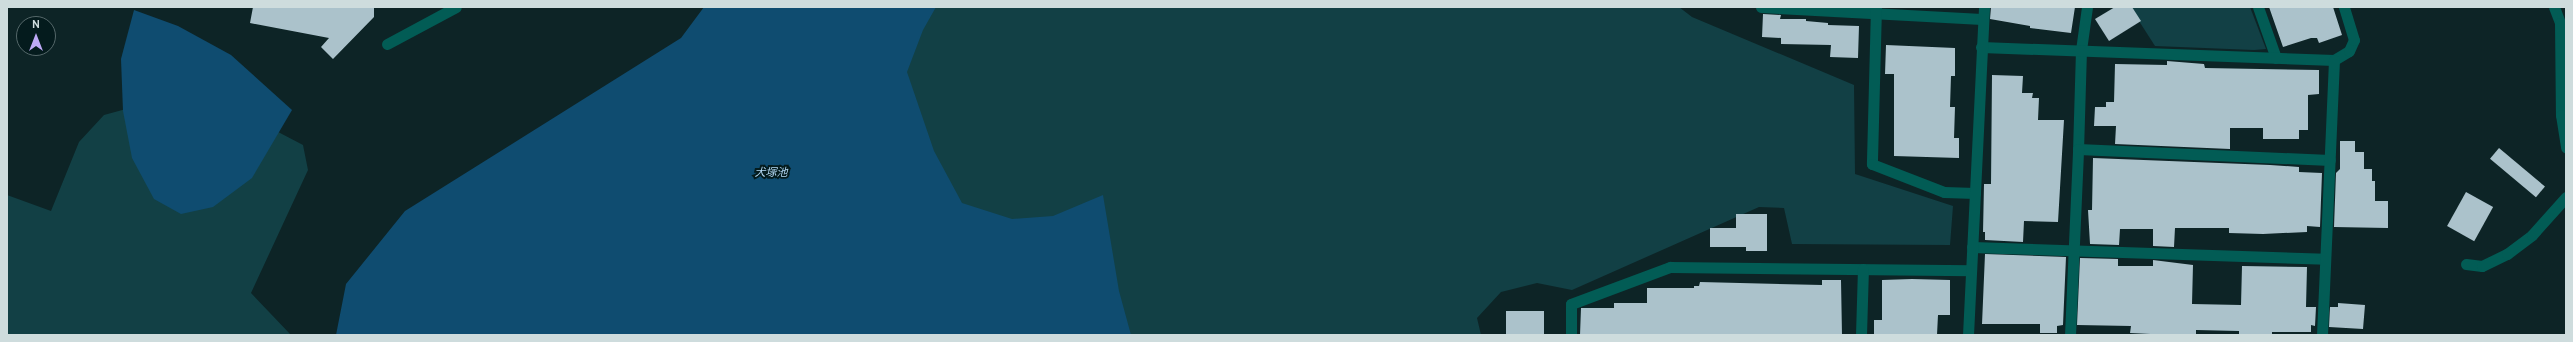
<!DOCTYPE html>
<html>
<head>
<meta charset="utf-8">
<style>
	body { margin:0 }
	#map { position:relative; width:2573px; height:342px; overflow:hidden; background:#0d2426; font-family:Overpass,"Noto Sans JP",sans-serif }
	div>[style] { position:absolute }
	.green>* { inset:0; background:#124045 }
	.water>* { inset:0; background:#0f4c70 }
	.building>* { inset:0; background:#abc2cb; transform-origin:0 0 }
	.minor>* { height:11px; margin:-5.5px; padding:0 5.5px; transform-origin:5.5px; border-radius:5.5px; background:#025c55 }
	.tertiary>* { height:11px; margin:-5.5px; padding:0 5.5px; transform-origin:5.5px; border-radius:5.5px; background:#025c55 }
	span { translate:-50% -50%; white-space:nowrap; text-align:center; line-height:1.15; -webkit-text-stroke:4px #041b1d; paint-order:stroke }
	.water-label { font-size:11px; color:#b4d9f4; font-style:italic }
	.frame { position:absolute; inset:0; border:8px solid #cedcdd; pointer-events:none }
	.north { position:absolute; left:16px; top:16px; width:40px; height:40px; box-sizing:border-box; background:#041b1d; border:1px solid #55686a; border-radius:50%; rotate:0deg; font-size:11px; font-weight:700; line-height:16px; text-align:center; color:#cedcdd }
	.north::after { content:''; display:block; margin:auto; width:14px; height:18px; background:#bda9f5; clip-path:polygon(50% 0,100% 100%,50% 72%,0 100%) }
</style>
</head>
<body>
<div id="map">
	<div class="green">
		<i style="clip-path:polygon(897px 7px,1679px 7px,1692px 17px,1854px 85px,1855px 174px,1953px 206px,1950px 245px,1792px 244px,1784px 208px,1759px 207px,1572px 290px,1537px 283px,1501px 292px,1477px 318px,1481px 335px,1063px 335px,941px 241px,866px 70px)"></i>
		<i style="clip-path:polygon(2130px 7px,2250px 7px,2266px 49px,2254px 50px,2155px 46px)"></i>
		<i style="clip-path:polygon(148px 103px,259px 122px,303px 145px,308px 170px,251px 293px,291px 335px,7px 335px,7px 195px,51px 211px,79px 142px,104px 115px)"></i>
	</div>
	<div class="water">
		<i style="clip-path:polygon(704px 7px,936px 7px,923px 30px,907px 72px,934px 151px,962px 203px,1012px 219px,1053px 216px,1103px 195px,1119px 291px,1131px 335px,336px 335px,346px 284px,405px 211px,681px 38px)"></i>
		<i style="clip-path:polygon(134px 10px,178px 26px,231px 55px,292px 110px,252px 178px,213px 207px,181px 214px,154px 199px,132px 158px,123px 111px,121px 59px)"></i>
	</div>
	<div class="building">
		<i style="clip-path:polygon(253px 7px,374px 7px,374px 17px,333px 59px,321px 47px,329px 38px,250px 23px)"></i>
		<i style="clip-path:polygon(1991px 7px,2075px 7px,2071px 33px,2030px 28px,2030px 26px,1990px 19px)"></i>
		<i style="clip-path:polygon(2115px 7px,2132px 7px,2141px 21px,2109px 41px,2095px 19px)"></i>
		<i style="clip-path:polygon(2269px 7px,2333px 7px,2342px 35px,2319px 43px,2317px 38px,2311px 38px,2283px 47px)"></i>
		<i style="clip-path:polygon(1763px 14px,1781px 15px,1780px 19px,1806px 19px,1806px 21px,1828px 23px,1828px 25px,1859px 26px,1858px 58px,1830px 57px,1831px 45px,1781px 44px,1781px 38px,1762px 37px)"></i>
		<i style="clip-path:polygon(1886px 45px,1955px 48px,1955px 76px,1951px 76px,1950px 107px,1955px 107px,1954px 138px,1959px 138px,1959px 158px,1894px 156px,1894px 74px,1885px 74px)"></i>
		<i style="clip-path:polygon(2167px 61px,2204px 64px,2205px 68px,2319px 70px,2319px 94px,2308px 95px,2308px 130px,2299px 130px,2299px 139px,2263px 139px,2263px 128px,2230px 128px,2230px 149px,2115px 144px,2116px 126px,2094px 126px,2095px 107px,2106px 107px,2106px 102px,2114px 102px,2115px 64px,2167px 65px)"></i>
		<i style="clip-path:polygon(1992px 75px,2023px 76px,2022px 93px,2033px 93px,2032px 98px,2039px 98px,2038px 120px,2064px 120px,2058px 222px,2024px 221px,2023px 242px,1985px 240px,1985px 232px,1983px 232px,1984px 184px,1991px 184px)"></i>
		<i style="clip-path:polygon(2340px 141px,2355px 141px,2355px 152px,2364px 152px,2364px 169px,2372px 169px,2372px 181px,2375px 181px,2375px 201px,2388px 201px,2388px 228px,2334px 227px,2336px 173px,2340px 169px)"></i>
		<i style="left:2499px;top:148px;width:60px;height:14px;rotate:40deg"></i>
		<i style="clip-path:polygon(2093px 158px,2270px 165px,2299px 167px,2299px 172px,2322px 173px,2320px 227px,2307px 226px,2307px 232px,2263px 234px,2229px 233px,2229px 228px,2175px 228px,2174px 247px,2153px 246px,2153px 229px,2120px 229px,2119px 245px,2090px 244px,2088px 210px,2092px 210px)"></i>
		<i style="left:2466px;top:192px;width:31px;height:39px;rotate:29deg"></i>
		<i style="clip-path:polygon(1736px 214px,1767px 214px,1767px 251px,1746px 251px,1746px 247px,1710px 247px,1710px 228px,1736px 228px)"></i>
		<i style="clip-path:polygon(1985px 254px,2066px 257px,2063px 325px,2057px 326px,2057px 333px,2040px 333px,2040px 324px,1982px 324px)"></i>
		<i style="clip-path:polygon(2080px 258px,2118px 259px,2118px 266px,2153px 266px,2153px 260px,2193px 265px,2192px 304px,2241px 305px,2242px 266px,2307px 267px,2306px 307px,2316px 307px,2315px 326px,2311px 325px,2311px 332px,2272px 332px,2272px 335px,2239px 335px,2239px 331px,2196px 330px,2196px 335px,2171px 335px,2130px 333px,2131px 326px,2077px 325px)"></i>
		<i style="clip-path:polygon(1912px 279px,1950px 280px,1950px 315px,1938px 315px,1937px 335px,1874px 335px,1874px 320px,1882px 320px,1882px 280px)"></i>
		<i style="clip-path:polygon(1822px 280px,1841px 280px,1842px 335px,1580px 335px,1581px 308px,1614px 308px,1614px 303px,1647px 303px,1647px 288px,1694px 288px,1694px 286px,1699px 286px,1700px 282px,1822px 285px)"></i>
		<i style="clip-path:polygon(2338px 303px,2365px 305px,2363px 329px,2329px 327px,2330px 307px,2338px 307px)"></i>
		<i style="left:1506px;top:311px;width:38px;height:24px"></i>
	</div>
	<div class="minor">
		<i style="left:1761px;top:7px;width:221px;rotate:3.1deg"></i>
		<i style="left:1876px;top:7px;width:157px;rotate:91.5deg"></i>
		<i style="left:1872px;top:164px;width:77px;rotate:21.3deg"></i>
		<i style="left:1944px;top:192px;width:31px;rotate:2deg"></i>
		<i style="left:2087px;top:7px;width:43px;rotate:97.9deg"></i>
		<i style="left:2081px;top:50px;width:99px;rotate:91.7deg"></i>
		<i style="left:2078px;top:149px;width:252px;rotate:2.5deg"></i>
		<i style="left:2258px;top:7px;width:54px;rotate:70.6deg"></i>
		<i style="left:2554px;top:7px;width:17px;rotate:69deg"></i>
		<i style="left:2560px;top:23px;width:92px;rotate:89.4deg"></i>
		<i style="left:2561px;top:115px;width:33px;rotate:81deg"></i>
		<i style="left:387px;top:44px;width:78px;rotate:-28.2deg"></i>
		<i style="left:1981px;top:47px;width:353px;rotate:2.1deg"></i>
		<i style="left:2334px;top:60px;width:17px;rotate:-31deg"></i>
		<i style="left:2349px;top:51px;width:12px;rotate:-66deg"></i>
		<i style="left:2354px;top:40px;width:34px;rotate:-107deg"></i>
		<i style="left:1972px;top:247px;width:353px;rotate:1.9deg"></i>
		<i style="left:2466px;top:264px;width:16px;rotate:7deg"></i>
		<i style="left:2482px;top:266px;width:28px;rotate:-26deg"></i>
		<i style="left:2507px;top:254px;width:31px;rotate:-37deg"></i>
		<i style="left:2532px;top:235px;width:51px;rotate:-48.2deg"></i>
		<i style="left:1571px;top:335px;width:31px;rotate:-90deg"></i>
		<i style="left:1571px;top:304px;width:106px;rotate:-20.5deg"></i>
		<i style="left:1670px;top:267px;width:301px;rotate:0.6deg"></i>
		<i style="left:1861px;top:335px;width:66px;rotate:-88.3deg"></i>
		<i style="left:2070px;top:335px;width:186px;rotate:-87.5deg"></i>
		<i style="left:2322px;top:335px;width:275px;rotate:-87.5deg"></i>
	</div>
	<div class="tertiary">
		<i style="left:1968px;top:335px;width:328px;rotate:-87.2deg"></i>
	</div>
	<div class="water-label">
		<span style="left:771px;top:173px">犬塚池</span>
	</div>
	<div class="frame"></div>
	<div class="north">N</div>
</div>
</body>
</html>
